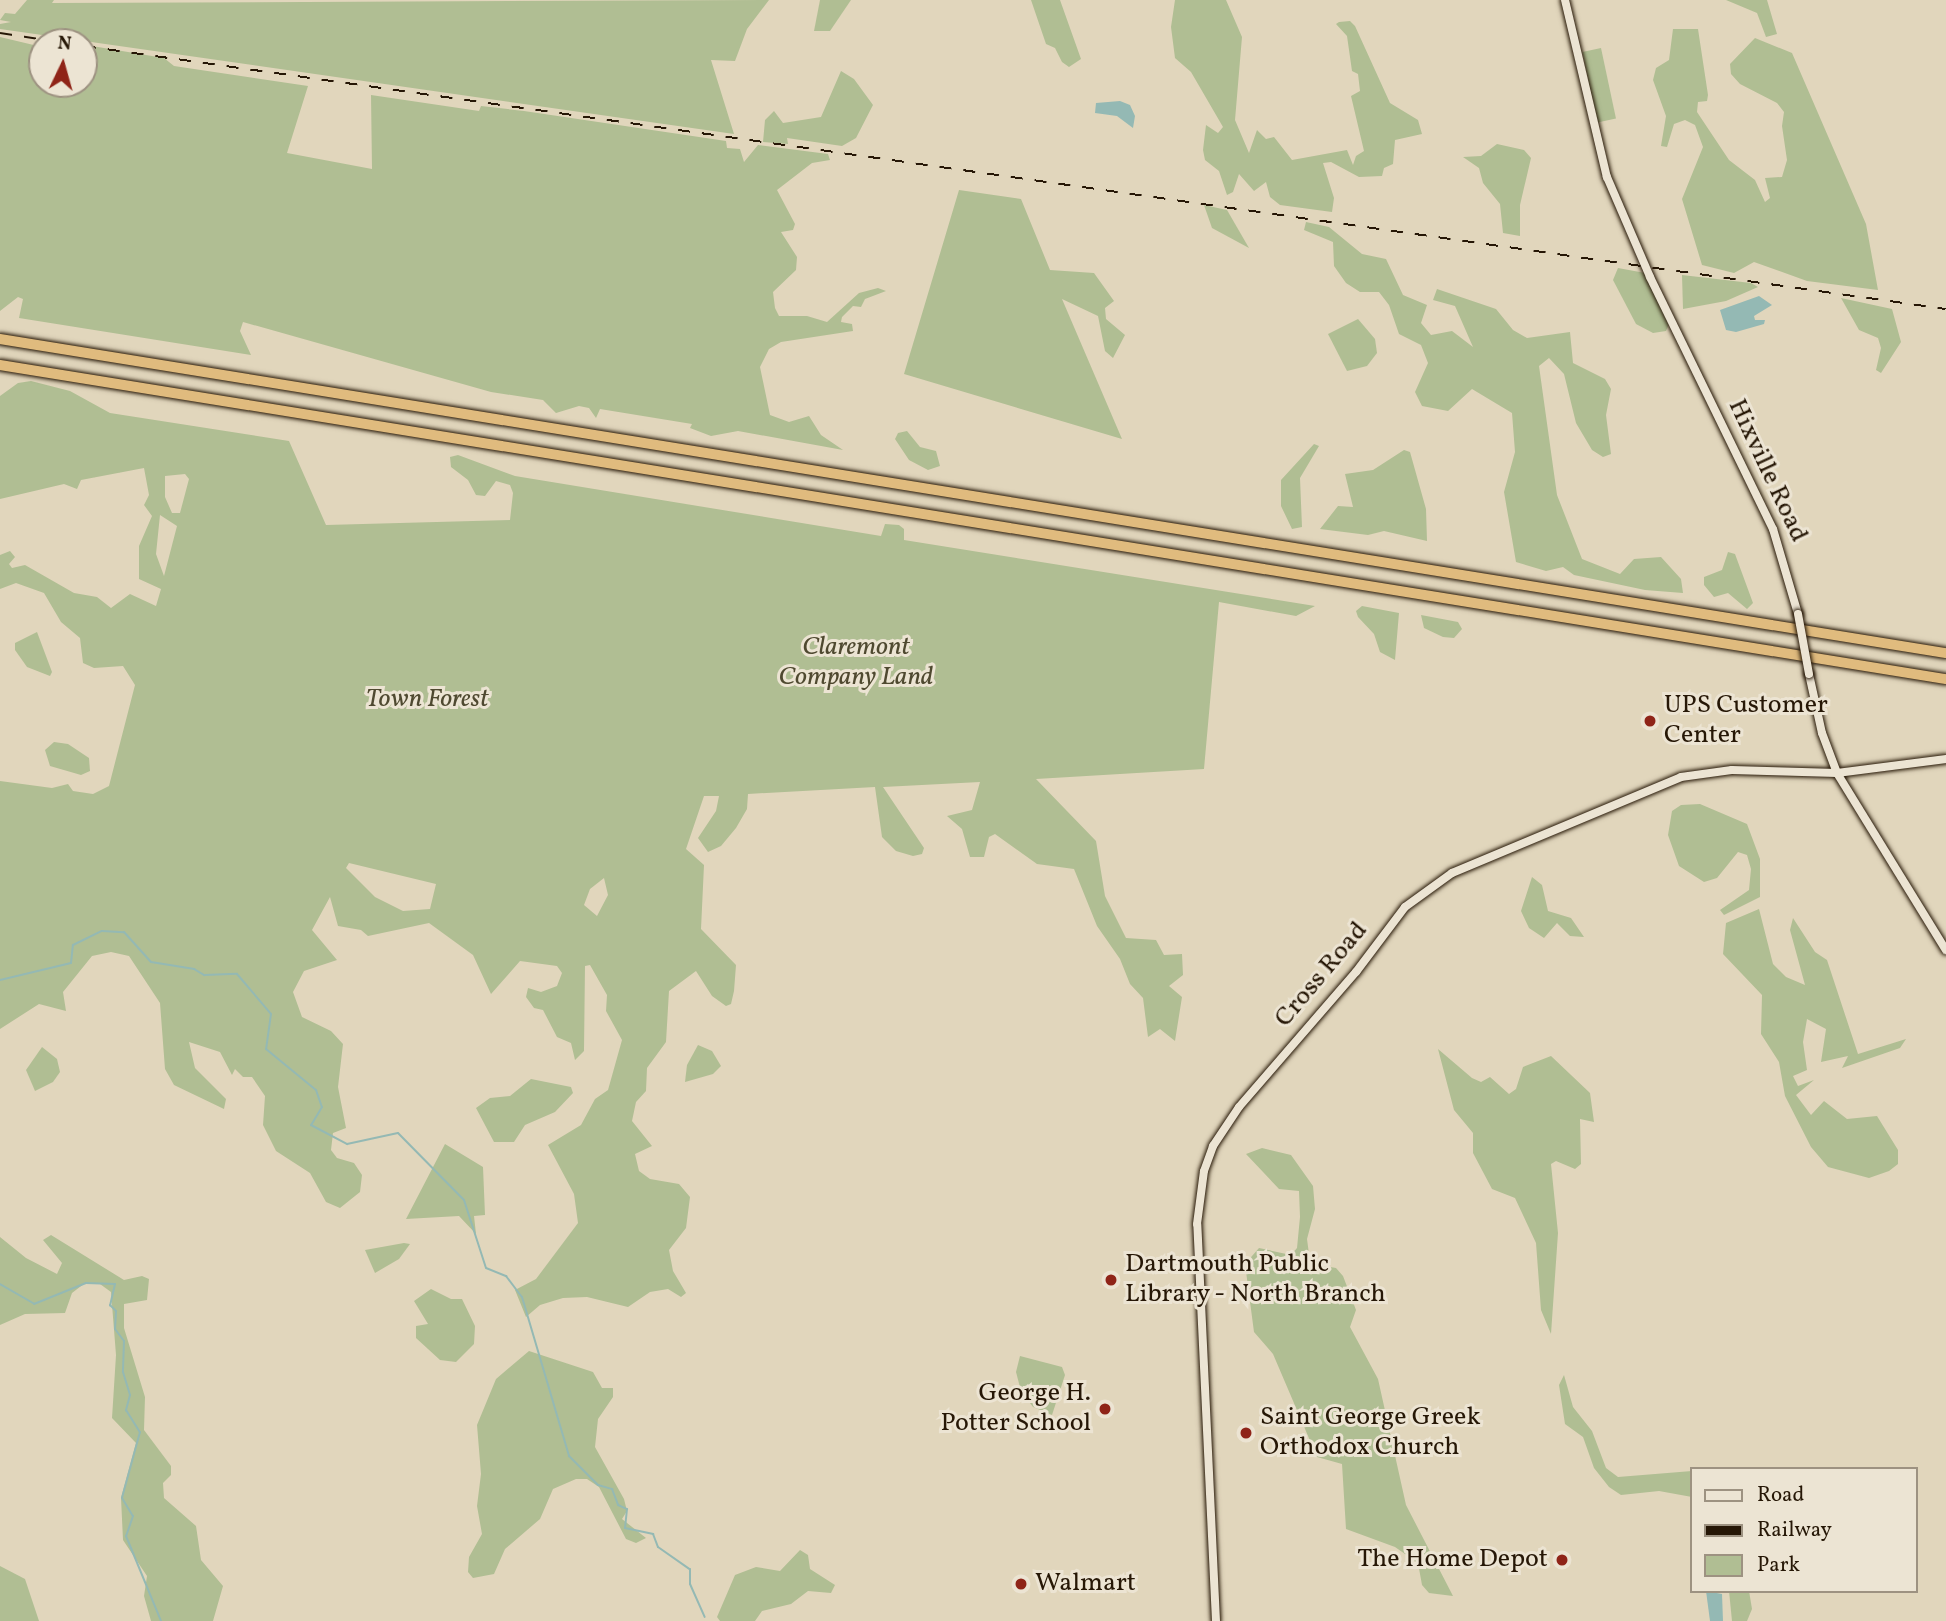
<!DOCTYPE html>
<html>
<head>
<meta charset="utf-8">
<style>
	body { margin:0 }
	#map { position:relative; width:1946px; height:1621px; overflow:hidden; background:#e1d6bc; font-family:Vollkorn,serif }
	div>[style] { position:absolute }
	.green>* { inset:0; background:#b0be93; transform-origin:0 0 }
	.water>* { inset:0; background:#94b9b4 }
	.stream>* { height:2px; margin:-1px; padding:0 1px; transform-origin:1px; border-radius:1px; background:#94b9b4 }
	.roads { filter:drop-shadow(0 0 2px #261706) drop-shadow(0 0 2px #261706) }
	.secondary>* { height:8px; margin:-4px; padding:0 4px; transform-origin:4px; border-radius:4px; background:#ece4d3 }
	.highway>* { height:10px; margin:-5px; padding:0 5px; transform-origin:5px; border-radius:5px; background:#e0bb7e }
	.rail>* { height:2px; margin-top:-1px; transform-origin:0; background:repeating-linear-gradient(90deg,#261706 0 12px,transparent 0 24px) }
	.bridges { filter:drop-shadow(0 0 2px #261706) drop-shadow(0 0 2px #261706) }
	.secondary-bridge>* { height:8px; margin:-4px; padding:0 4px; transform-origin:4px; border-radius:4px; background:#ece4d3 }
	.dots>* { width:19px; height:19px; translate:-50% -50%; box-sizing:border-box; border:4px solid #ece4d3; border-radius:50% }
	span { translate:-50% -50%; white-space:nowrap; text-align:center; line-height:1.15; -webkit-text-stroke:6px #ece4d3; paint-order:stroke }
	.street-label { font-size:26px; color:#261706 }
	.park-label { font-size:26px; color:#4f4930; font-style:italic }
	.poi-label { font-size:26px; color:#261706 }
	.left { translate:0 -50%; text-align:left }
	.right { translate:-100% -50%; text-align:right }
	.legend { position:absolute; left:1690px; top:1467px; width:228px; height:126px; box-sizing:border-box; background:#ece4d3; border:2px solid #9d9281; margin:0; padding:9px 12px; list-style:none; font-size:21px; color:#261706 }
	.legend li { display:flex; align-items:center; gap:14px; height:35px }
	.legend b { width:35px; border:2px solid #9d9281 }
	.north { position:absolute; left:28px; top:28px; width:70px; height:70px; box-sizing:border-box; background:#ece4d3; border:2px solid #9d9281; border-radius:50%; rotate:5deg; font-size:19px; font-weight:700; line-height:28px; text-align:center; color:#261706 }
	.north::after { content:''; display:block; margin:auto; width:24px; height:32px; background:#8f2418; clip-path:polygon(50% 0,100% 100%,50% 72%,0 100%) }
</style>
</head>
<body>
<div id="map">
	<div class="green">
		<i style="clip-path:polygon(27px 0,54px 0,52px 3px,769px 0,747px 29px,735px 61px,711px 60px,734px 134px,0 29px,0 24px,11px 22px,0 20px,5px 13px,15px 14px)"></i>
		<i style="clip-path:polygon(820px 0,851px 0,830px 31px,814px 31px)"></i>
		<i style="clip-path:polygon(1031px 0,1060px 0,1081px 59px,1069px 67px,1062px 62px,1055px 48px,1046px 44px)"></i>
		<i style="clip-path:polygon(1175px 0,1226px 0,1242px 37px,1235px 120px,1249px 153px,1257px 130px,1266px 139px,1274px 137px,1292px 160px,1347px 150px,1353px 165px,1356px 156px,1364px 151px,1351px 96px,1360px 91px,1358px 74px,1352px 71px,1347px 36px,1336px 24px,1339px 22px,1350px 21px,1355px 26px,1390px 103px,1418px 120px,1422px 134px,1395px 140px,1393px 164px,1384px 168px,1382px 176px,1359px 177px,1331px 162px,1323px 163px,1334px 198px,1332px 212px,1280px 205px,1270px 197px,1266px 182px,1254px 191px,1239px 174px,1233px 192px,1227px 195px,1219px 171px,1205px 160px,1203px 150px,1206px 125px,1218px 133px,1223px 127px,1191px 72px,1175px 58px,1171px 27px)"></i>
		<i style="clip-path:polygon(1726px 0,1767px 0,1777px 34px,1766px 37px,1757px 13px)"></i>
		<i style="clip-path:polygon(1673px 29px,1698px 29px,1708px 95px,1707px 101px,1698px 102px,1697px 112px,1729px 160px,1755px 180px,1765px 202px,1770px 198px,1765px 178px,1782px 177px,1787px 160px,1782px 126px,1784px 112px,1777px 103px,1740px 84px,1731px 74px,1730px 64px,1755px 38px,1792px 53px,1866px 224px,1878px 290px,1807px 281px,1754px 262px,1734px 273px,1702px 265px,1682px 199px,1703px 147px,1695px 125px,1685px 120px,1674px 124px,1667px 147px,1661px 146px,1666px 116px,1653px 80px,1656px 68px,1669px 60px)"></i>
		<i style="clip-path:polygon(0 37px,42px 47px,42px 84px,84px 84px,86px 45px,164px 58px,174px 66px,308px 86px,287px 153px,372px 169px,371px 95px,479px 111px,481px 106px,524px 111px,726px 141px,727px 148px,740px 149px,744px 162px,758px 145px,828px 154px,830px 160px,812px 163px,777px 190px,795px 224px,793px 230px,781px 232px,797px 257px,796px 270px,773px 292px,775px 308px,779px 316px,807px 316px,827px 322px,859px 293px,878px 288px,886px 291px,865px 299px,861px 307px,853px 306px,842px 317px,841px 322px,852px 324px,853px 331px,781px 342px,769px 349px,760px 367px,770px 415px,789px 422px,809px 416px,821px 435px,843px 450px,738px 431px,711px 436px,690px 428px,692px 424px,600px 409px,596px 418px,589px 408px,579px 406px,556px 413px,543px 400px,491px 392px,243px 322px,240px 331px,251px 355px,19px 318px,23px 299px,18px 297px,0 311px)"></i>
		<i style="left:1601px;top:48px;width:72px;height:19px;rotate:78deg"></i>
		<i style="clip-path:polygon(841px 71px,854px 79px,873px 105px,856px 138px,842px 146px,787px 138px,788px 144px,763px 142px,765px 120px,774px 111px,783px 123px,821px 117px)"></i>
		<i style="clip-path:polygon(1497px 144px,1524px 150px,1531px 158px,1520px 205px,1520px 236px,1503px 233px,1500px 204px,1483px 183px,1479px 168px,1463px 157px,1481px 156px)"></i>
		<i style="clip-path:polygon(959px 190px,1021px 199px,1050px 270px,1094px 273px,1114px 301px,1105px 308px,1106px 319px,1125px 335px,1113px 358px,1105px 351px,1098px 316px,1062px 299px,1122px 439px,904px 374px)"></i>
		<i style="clip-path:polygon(1204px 205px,1227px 210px,1249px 248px,1212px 228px)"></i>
		<i style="clip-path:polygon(1306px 222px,1329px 227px,1362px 254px,1386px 259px,1403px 295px,1427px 305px,1421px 323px,1431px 335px,1452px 331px,1473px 347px,1455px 306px,1433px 300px,1437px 289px,1496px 309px,1513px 330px,1527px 338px,1570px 332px,1573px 363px,1605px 379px,1611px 389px,1606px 415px,1611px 454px,1603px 457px,1592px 450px,1576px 423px,1564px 374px,1549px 358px,1539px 366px,1557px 495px,1582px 559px,1620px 574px,1634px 559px,1661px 557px,1681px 579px,1683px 593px,1645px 590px,1574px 575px,1563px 567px,1546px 571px,1516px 562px,1504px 492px,1515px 452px,1512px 413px,1472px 389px,1448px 411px,1422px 406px,1415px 392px,1428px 363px,1421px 345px,1399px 334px,1389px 305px,1379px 292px,1360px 292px,1346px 283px,1334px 266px,1333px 242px,1304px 230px)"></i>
		<i style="clip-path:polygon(1618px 268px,1645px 273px,1669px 324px,1666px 331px,1653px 333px,1636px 324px,1613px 280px)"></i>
		<i style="clip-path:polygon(1682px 275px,1751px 283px,1758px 287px,1726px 301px,1683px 309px)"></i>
		<i style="clip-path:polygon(1841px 298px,1892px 309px,1901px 342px,1881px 373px,1876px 370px,1881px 348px,1878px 338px,1859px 330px)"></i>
		<i style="clip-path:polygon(1358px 319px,1375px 339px,1377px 353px,1367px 366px,1347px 371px,1328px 334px)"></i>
		<i style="clip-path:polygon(evenodd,31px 381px,70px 391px,110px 413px,289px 441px,326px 525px,510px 520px,513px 493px,510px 485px,496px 481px,485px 496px,476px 495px,468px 480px,451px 467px,450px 457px,458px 455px,515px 476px,881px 536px,885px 524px,899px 525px,904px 529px,904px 540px,1315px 606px,1296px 616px,1219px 602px,1204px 769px,1036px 779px,1096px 841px,1105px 896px,1126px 938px,1156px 940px,1164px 955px,1182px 954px,1183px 975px,1169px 986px,1182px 997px,1175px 1041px,1160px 1029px,1148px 1037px,1143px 998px,1130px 984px,1120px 959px,1097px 926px,1074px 869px,1037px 864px,995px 834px,989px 837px,984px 857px,970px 857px,962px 829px,947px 816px,972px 810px,980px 782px,883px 787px,924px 848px,922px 854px,913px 856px,896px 851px,882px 837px,875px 787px,748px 794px,747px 809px,736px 828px,721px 846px,708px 852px,698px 838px,716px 811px,719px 796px,704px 796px,686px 849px,704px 865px,701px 929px,736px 965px,734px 991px,731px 1004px,726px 1006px,712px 996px,696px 971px,669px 991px,666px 1042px,647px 1068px,646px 1091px,636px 1102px,632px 1121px,652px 1146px,635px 1154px,639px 1171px,650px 1179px,679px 1184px,690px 1197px,686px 1228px,669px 1250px,673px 1271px,686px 1293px,681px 1297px,668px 1289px,650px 1292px,628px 1307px,587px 1297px,563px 1298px,540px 1305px,526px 1317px,515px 1290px,536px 1279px,578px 1223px,574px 1194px,548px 1145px,581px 1125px,595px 1099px,608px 1090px,622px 1040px,606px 1011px,607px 995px,590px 965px,585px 966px,584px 1051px,575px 1060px,571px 1043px,557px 1037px,543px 1010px,534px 1008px,526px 997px,528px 988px,541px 992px,557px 986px,562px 973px,557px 966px,520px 961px,491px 994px,473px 955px,429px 923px,368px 936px,361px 930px,338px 926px,330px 897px,312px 930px,337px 960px,304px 971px,293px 992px,302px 1017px,331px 1031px,343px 1044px,338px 1087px,346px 1128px,333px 1133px,331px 1150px,337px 1158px,354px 1163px,362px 1175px,360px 1192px,340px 1208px,326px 1202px,310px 1173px,276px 1151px,263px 1125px,265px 1096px,252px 1077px,243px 1077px,235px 1069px,232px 1075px,220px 1052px,189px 1042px,195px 1068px,226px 1099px,224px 1109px,174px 1085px,165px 1069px,160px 1003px,129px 956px,111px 952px,92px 956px,63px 992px,66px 1011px,39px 1004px,0 1029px,0 781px,52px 788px,68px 784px,73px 791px,93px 794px,109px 786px,135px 685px,123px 666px,94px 668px,83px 663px,80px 638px,61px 622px,44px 593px,16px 583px,0 589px,0 555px,10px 551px,15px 557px,9px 564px,12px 568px,25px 565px,74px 593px,97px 597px,111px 608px,130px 594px,156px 606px,161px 589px,139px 579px,139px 546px,152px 516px,144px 505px,149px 495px,144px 468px,81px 480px,77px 489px,64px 484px,0 499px,0 396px,18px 383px,31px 381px,185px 474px,189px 479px,180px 513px,172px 513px,165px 497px,165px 476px,185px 474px,31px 381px,160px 515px,177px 526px,164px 576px,156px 554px,160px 515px,31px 381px,349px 863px,436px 884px,430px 909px,403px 911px,375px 897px,346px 868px,349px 863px,31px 381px,604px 878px,608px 895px,597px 916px,584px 905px,590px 889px,604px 878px)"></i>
		<i style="clip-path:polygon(907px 431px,920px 447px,936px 451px,940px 466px,928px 470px,909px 460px,895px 439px,898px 433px)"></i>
		<i style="clip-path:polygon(1314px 444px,1319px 446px,1300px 478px,1302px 527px,1292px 529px,1281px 506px,1281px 480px)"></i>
		<i style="clip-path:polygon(1404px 450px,1410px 452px,1426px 509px,1427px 541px,1384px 531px,1368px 535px,1320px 529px,1338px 506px,1353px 507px,1345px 474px,1373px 470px)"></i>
		<i style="clip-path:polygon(1728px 552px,1735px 554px,1753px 603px,1747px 609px,1728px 593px,1714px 597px,1704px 585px,1704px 577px,1722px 570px)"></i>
		<i style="clip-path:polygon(1362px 606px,1399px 613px,1395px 660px,1380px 652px,1374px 634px,1358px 617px,1356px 611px)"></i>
		<i style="clip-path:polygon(1421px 615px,1458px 622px,1462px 629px,1454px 638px,1443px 637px,1424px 628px)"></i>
		<i style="clip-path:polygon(37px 632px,52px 672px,50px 676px,27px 667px,15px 650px,15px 643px)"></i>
		<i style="clip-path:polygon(54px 742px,68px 744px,89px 758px,90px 771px,81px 775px,50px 766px,45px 750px)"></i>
		<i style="clip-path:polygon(1700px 804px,1747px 824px,1760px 859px,1760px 897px,1724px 915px,1720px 910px,1749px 890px,1751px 869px,1747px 855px,1738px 852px,1717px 878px,1704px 882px,1679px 866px,1668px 835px,1672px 811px,1681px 805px)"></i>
		<i style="clip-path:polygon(1532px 877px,1542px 885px,1548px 911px,1571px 918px,1584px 937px,1570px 936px,1557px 923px,1544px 938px,1529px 928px,1521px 911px)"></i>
		<i style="clip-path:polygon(1759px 909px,1773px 964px,1786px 977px,1805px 985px,1790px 930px,1793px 918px,1815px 952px,1827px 960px,1858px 1054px,1906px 1039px,1900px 1048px,1842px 1068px,1848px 1056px,1821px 1062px,1826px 1029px,1807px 1019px,1803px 1042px,1807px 1070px,1793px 1076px,1798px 1086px,1814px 1080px,1796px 1095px,1811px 1115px,1824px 1101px,1847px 1119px,1877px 1116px,1898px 1150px,1898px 1164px,1889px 1171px,1869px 1178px,1828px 1167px,1811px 1147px,1785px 1096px,1779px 1062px,1761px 1034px,1762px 995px,1723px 954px,1726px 923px)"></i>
		<i style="clip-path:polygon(698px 1045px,712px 1051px,721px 1066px,713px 1074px,685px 1082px,687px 1065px)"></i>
		<i style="clip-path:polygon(42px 1047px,57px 1059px,60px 1072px,53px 1082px,35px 1091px,26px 1070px)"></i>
		<i style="clip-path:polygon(1438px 1049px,1472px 1078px,1481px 1082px,1490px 1077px,1509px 1094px,1516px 1089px,1523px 1067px,1551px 1056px,1590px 1093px,1594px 1122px,1580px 1119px,1581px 1164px,1575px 1169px,1556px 1161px,1551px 1164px,1558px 1233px,1551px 1334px,1541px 1310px,1536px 1243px,1515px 1198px,1492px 1189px,1473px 1153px,1473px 1133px,1454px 1110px)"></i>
		<i style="clip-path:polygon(531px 1079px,571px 1087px,573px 1093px,555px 1112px,525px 1125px,514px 1142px,494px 1142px,476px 1108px,490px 1098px,510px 1096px)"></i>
		<i style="clip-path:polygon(445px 1144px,483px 1167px,485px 1215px,474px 1216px,476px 1234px,459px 1216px,406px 1219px)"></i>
		<i style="clip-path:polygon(1262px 1148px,1291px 1155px,1313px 1186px,1315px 1209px,1307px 1239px,1309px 1254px,1319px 1265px,1336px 1268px,1343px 1276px,1356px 1310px,1350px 1327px,1378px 1379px,1406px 1505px,1453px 1596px,1429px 1593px,1422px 1585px,1418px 1563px,1395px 1547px,1346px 1529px,1342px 1464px,1317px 1457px,1273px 1354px,1254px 1332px,1245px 1264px,1259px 1248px,1291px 1255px,1297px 1248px,1300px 1217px,1299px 1191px,1279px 1189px,1246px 1154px)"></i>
		<i style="clip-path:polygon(51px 1235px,124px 1280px,142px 1276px,149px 1279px,147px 1300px,124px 1304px,124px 1328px,145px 1397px,144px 1430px,171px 1466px,171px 1475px,163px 1483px,164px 1498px,196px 1526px,201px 1560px,223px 1586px,213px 1621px,151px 1621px,144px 1596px,147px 1576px,123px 1540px,121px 1498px,136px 1443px,112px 1418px,116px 1355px,111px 1292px,100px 1284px,85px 1283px,72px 1293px,65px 1313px,25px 1314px,0 1325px,0 1237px,26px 1258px,57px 1274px,62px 1263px,43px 1240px)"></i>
		<i style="clip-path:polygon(404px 1243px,410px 1244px,399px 1259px,375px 1273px,365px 1250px)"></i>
		<i style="clip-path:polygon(431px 1289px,451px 1299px,462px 1299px,475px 1326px,474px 1344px,456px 1362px,440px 1360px,416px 1338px,416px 1326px,428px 1324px,414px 1301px)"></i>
		<i style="clip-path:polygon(529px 1351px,593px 1372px,602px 1388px,613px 1388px,613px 1397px,598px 1419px,595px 1447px,624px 1499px,627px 1511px,622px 1519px,646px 1538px,636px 1543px,626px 1539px,599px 1487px,587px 1479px,576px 1479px,553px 1489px,540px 1519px,505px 1549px,494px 1574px,473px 1578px,468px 1572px,469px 1557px,482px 1534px,477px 1506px,481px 1474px,477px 1425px,496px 1379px)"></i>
		<i style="clip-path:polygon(1020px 1356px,1062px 1367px,1065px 1375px,1052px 1415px,1033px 1407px,1021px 1391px,1016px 1372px)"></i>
		<i style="clip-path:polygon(1564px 1375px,1573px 1407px,1592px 1431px,1606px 1468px,1618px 1477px,1692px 1471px,1692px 1497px,1659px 1491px,1621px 1495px,1609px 1487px,1594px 1468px,1583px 1437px,1565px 1424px,1559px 1385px)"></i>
		<i style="clip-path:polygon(800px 1550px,808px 1555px,810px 1569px,835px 1585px,831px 1593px,808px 1591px,791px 1604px,762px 1611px,755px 1621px,720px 1621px,717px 1617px,735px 1575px,756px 1567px,780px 1571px)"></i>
		<i style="clip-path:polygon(0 1566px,25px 1579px,39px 1621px,0 1621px)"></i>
		<i style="clip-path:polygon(1729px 1591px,1749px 1591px,1752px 1609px,1747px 1621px,1732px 1621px)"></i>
	</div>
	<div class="water">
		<i style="clip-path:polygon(1120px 101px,1130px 105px,1135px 116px,1133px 128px,1117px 116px,1095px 113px,1096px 103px)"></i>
		<i style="clip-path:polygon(1759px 296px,1772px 305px,1754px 316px,1755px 320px,1765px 320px,1764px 324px,1736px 332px,1726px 330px,1720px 310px)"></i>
		<i style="clip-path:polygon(1706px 1591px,1722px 1594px,1723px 1621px,1710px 1621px)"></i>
	</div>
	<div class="stream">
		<i style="left:0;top:980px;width:73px;rotate:-13.5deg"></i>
		<i style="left:71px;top:963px;width:18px;rotate:-84deg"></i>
		<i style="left:73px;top:945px;width:32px;rotate:-26deg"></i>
		<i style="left:102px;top:931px;width:22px;rotate:3deg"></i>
		<i style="left:124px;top:932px;width:40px;rotate:48deg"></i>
		<i style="left:151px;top:962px;width:44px;rotate:9.2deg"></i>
		<i style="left:194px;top:969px;width:12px;rotate:31deg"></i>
		<i style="left:204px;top:975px;width:33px;rotate:-2deg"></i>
		<i style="left:237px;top:974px;width:52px;rotate:49.6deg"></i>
		<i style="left:271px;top:1014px;width:35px;rotate:98deg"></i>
		<i style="left:266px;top:1049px;width:65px;rotate:39.4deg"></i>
		<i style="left:316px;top:1090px;width:18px;rotate:71deg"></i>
		<i style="left:322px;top:1107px;width:21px;rotate:121deg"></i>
		<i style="left:311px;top:1125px;width:41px;rotate:27.8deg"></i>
		<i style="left:347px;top:1144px;width:52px;rotate:-12.2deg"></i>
		<i style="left:398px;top:1133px;width:94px;rotate:45.4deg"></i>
		<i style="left:464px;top:1200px;width:71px;rotate:72.1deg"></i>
		<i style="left:486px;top:1268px;width:22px;rotate:22deg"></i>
		<i style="left:506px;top:1276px;width:26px;rotate:53deg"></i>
		<i style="left:522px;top:1297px;width:166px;rotate:73.5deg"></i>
		<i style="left:569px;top:1456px;width:41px;rotate:45deg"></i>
		<i style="left:598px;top:1485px;width:15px;rotate:16deg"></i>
		<i style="left:612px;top:1489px;width:17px;rotate:69deg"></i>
		<i style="left:618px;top:1505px;width:10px;rotate:24deg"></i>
		<i style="left:627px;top:1509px;width:19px;rotate:96deg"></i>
		<i style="left:625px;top:1528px;width:29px;rotate:12deg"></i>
		<i style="left:653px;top:1534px;width:14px;rotate:69deg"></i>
		<i style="left:658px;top:1547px;width:39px;rotate:35deg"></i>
		<i style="left:690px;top:1569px;width:15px;rotate:90deg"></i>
		<i style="left:690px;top:1584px;width:36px;rotate:66deg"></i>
		<i style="left:0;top:1284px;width:39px;rotate:30deg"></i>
		<i style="left:34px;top:1304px;width:56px;rotate:-22deg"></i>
		<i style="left:86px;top:1283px;width:29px;rotate:2deg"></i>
		<i style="left:115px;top:1284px;width:22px;rotate:103deg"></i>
		<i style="left:110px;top:1305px;width:8px;rotate:45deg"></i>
		<i style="left:116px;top:1311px;width:18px;rotate:93deg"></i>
		<i style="left:115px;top:1329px;width:15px;rotate:53deg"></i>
		<i style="left:124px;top:1341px;width:31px;rotate:92deg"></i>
		<i style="left:123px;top:1372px;width:24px;rotate:73deg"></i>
		<i style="left:130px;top:1395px;width:16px;rotate:105deg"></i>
		<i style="left:126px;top:1410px;width:26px;rotate:58deg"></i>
		<i style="left:140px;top:1432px;width:68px;rotate:105.3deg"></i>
		<i style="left:122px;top:1498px;width:21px;rotate:59deg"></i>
		<i style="left:133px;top:1516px;width:21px;rotate:109deg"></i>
		<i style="left:126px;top:1536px;width:92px;rotate:67.6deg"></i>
	</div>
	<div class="roads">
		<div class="secondary">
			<i style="left:1565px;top:0;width:182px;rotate:76.7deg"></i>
			<i style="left:1607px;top:177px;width:109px;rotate:66.7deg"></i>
			<i style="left:1650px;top:277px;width:280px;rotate:64deg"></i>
			<i style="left:1773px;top:529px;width:89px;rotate:73.6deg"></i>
			<i style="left:1809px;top:674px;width:60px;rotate:77.6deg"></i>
			<i style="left:1822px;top:733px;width:43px;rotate:69.4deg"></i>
			<i style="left:1837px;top:773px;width:208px;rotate:58.4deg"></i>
			<i style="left:1216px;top:1621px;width:397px;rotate:-92.7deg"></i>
			<i style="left:1197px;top:1224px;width:53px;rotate:-82.5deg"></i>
			<i style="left:1204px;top:1171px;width:27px;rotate:-70deg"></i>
			<i style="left:1213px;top:1146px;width:47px;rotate:-56.3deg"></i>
			<i style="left:1239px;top:1107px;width:179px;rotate:-49.1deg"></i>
			<i style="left:1356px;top:972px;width:81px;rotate:-53deg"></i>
			<i style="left:1405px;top:907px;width:58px;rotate:-35.9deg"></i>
			<i style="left:1452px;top:873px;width:248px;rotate:-22.7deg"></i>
			<i style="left:1681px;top:777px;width:51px;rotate:-7.8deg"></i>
			<i style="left:1732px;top:770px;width:105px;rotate:1.6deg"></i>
			<i style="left:1837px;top:773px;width:110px;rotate:-7.3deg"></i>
		</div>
		<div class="highway">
			<i style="left:0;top:339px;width:1971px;rotate:9.17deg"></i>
			<i style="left:0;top:365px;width:1971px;rotate:9.17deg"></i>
		</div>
	</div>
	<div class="rail">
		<i style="left:0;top:33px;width:59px;rotate:8.8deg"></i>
		<i style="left:84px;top:46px;width:1880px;rotate:8.04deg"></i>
	</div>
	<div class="bridges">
		<div class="secondary-bridge">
			<i style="left:1798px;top:614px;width:61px;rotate:79.6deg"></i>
		</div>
	</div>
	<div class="dots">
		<i style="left:1650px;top:721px;background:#8f2418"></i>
		<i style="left:1111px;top:1280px;background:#8f2418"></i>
		<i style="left:1105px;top:1409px;background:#8f2418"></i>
		<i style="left:1246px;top:1433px;background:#8f2418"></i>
		<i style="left:1562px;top:1560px;background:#8f2418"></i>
		<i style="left:1021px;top:1584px;background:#8f2418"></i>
	</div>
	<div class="street-label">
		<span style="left:1767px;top:471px;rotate:65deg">Hixville Road</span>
		<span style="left:1322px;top:975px;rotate:-50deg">Cross Road</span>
	</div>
	<div class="park-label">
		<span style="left:856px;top:663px">Claremont<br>Company Land</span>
		<span style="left:427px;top:700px">Town Forest</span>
	</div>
	<div class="poi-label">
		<span class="left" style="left:1664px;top:721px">UPS Customer<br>Center</span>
		<span class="left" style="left:1125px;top:1280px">Dartmouth Public<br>Library - North Branch</span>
		<span class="right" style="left:1091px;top:1409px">George H.<br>Potter School</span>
		<span class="left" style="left:1260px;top:1433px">Saint George Greek<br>Orthodox Church</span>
		<span class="right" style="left:1548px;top:1560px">The Home Depot</span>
		<span class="left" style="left:1035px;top:1584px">Walmart</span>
	</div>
	<ul class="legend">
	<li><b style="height:9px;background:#ece4d3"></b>Road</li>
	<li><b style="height:9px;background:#261706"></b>Railway</li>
	<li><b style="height:19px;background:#b0be93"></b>Park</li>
	</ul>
	<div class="north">N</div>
</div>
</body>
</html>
